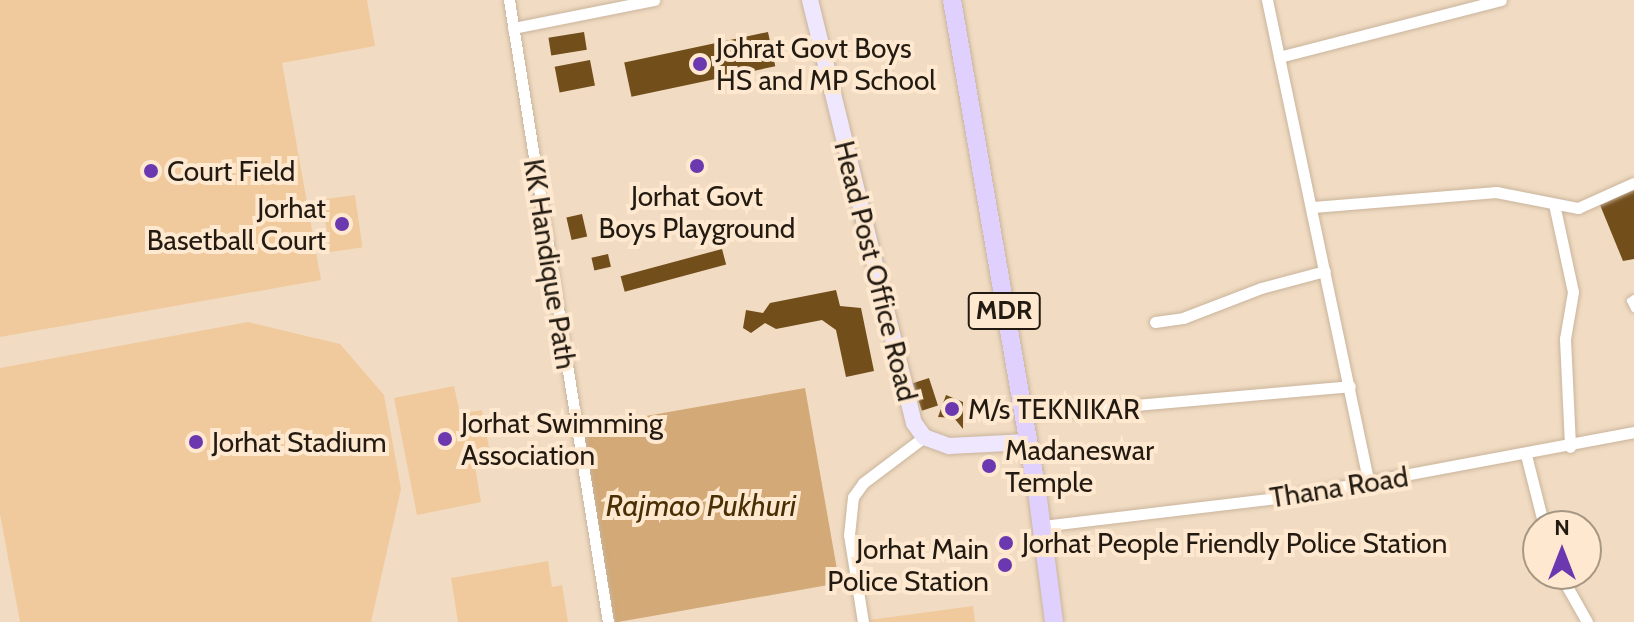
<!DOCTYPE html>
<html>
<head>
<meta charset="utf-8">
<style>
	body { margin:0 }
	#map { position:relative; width:1634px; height:622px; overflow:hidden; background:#f1dcc3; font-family:Cabin,sans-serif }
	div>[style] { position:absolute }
	.green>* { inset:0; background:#f0ca9d; transform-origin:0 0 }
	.water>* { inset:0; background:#d2a977; transform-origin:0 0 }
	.building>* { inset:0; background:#724e1b; transform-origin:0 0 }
	.roads { filter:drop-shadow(0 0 2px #c9b49c) drop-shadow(0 0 2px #c9b49c) }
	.lane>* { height:6px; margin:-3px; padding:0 3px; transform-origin:3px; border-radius:3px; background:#fff }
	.street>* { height:11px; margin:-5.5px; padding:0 5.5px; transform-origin:5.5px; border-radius:5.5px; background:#fff }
	.secondary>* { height:16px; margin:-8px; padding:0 8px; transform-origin:8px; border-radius:8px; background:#efe7fe }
	.primary>* { height:18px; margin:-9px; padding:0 9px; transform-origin:9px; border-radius:9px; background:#dfd0fd }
	.dots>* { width:22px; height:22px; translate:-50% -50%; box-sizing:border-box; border:4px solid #fee9d0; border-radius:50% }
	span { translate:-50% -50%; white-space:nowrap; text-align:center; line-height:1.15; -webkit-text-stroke:8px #fee9d0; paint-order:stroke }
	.shield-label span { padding:2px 6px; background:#fee9d0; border:2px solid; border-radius:6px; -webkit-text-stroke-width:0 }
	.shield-label { font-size:26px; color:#231b12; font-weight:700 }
	.poi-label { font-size:28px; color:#231b12 }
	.left { translate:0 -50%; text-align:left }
	.right { translate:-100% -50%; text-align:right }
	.street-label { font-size:28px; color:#231b12 }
	.water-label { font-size:30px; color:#4a2e04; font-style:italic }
	.north { position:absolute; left:1522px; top:510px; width:80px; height:80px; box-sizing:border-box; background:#fee9d0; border:2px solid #a69784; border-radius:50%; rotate:0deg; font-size:22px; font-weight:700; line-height:32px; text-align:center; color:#231b12 }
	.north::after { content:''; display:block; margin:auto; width:28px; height:36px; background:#6b38af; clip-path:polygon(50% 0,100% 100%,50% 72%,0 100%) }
</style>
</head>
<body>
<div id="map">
	<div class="green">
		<i style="clip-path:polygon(0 0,367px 0,375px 46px,282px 63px,321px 280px,0 337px)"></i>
		<i style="left:355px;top:195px;width:53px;height:33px;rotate:82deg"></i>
		<i style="clip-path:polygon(248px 322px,340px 344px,384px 395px,401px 489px,371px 622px,20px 622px,0 514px,0 368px)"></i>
		<i style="clip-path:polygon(454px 386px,460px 414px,482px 410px,492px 463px,475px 467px,481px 502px,417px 515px,394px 398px)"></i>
		<i style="clip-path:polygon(548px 561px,552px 587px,562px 585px,568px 622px,458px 622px,451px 578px)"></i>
		<i style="clip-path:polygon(973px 606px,975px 622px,870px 622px,869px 620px)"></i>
	</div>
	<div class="water">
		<i style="left:805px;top:388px;width:198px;height:228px;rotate:80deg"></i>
	</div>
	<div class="building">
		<i style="left:584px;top:32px;width:18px;height:36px;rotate:81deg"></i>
		<i style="left:768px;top:32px;width:35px;height:147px;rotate:78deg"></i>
		<i style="left:590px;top:60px;width:26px;height:36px;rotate:79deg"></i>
		<i style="clip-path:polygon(1634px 190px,1634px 259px,1623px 261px,1600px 205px)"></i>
		<i style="left:582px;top:214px;width:23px;height:16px;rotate:77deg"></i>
		<i style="left:722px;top:249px;width:16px;height:105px;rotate:75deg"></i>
		<i style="left:608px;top:254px;width:13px;height:17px;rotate:77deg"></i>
		<i style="clip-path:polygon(836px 290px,840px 306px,861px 308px,874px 371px,846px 377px,836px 330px,822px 320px,776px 329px,765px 323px,751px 333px,743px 328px,746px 310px,763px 313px,770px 303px)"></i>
		<i style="left:929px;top:378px;width:29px;height:17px;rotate:72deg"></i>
		<i style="clip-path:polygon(946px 395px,963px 402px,963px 429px,954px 418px,938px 417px)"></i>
	</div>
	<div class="roads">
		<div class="lane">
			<i style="left:1634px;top:298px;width:5px;rotate:143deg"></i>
			<i style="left:1630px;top:301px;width:9px;rotate:63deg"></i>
		</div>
		<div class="street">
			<i style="left:509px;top:0;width:630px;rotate:80.96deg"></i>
			<i style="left:1267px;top:0;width:493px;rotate:78.1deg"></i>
			<i style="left:513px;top:28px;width:144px;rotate:-11.2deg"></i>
			<i style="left:1279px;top:57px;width:229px;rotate:-14.4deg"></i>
			<i style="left:1554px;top:204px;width:90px;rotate:77.8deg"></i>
			<i style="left:1573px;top:292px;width:48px;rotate:99.7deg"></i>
			<i style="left:1565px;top:339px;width:108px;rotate:87.3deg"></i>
			<i style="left:1313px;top:207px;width:184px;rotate:-4.7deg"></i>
			<i style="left:1496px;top:192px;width:84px;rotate:11deg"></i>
			<i style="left:1578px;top:208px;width:61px;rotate:-24.1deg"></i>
			<i style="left:1155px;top:322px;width:28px;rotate:-8deg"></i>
			<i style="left:1183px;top:318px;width:84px;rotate:-21deg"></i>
			<i style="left:1261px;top:288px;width:66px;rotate:-14.9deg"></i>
			<i style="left:1021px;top:415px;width:330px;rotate:-5deg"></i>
			<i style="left:1526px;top:455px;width:73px;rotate:75.8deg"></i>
			<i style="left:1042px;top:526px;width:252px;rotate:-6.8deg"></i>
			<i style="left:1292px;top:496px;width:348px;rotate:-10.6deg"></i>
			<i style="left:1560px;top:574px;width:55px;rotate:60.6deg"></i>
			<i style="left:863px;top:622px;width:88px;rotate:-99.1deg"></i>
			<i style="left:849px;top:535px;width:38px;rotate:-84deg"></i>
			<i style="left:853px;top:497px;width:17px;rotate:-54deg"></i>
			<i style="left:863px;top:483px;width:76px;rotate:-37deg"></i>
		</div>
		<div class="secondary">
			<i style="left:810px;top:0;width:436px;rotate:76.2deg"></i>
			<i style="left:914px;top:423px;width:17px;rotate:54deg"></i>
			<i style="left:924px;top:437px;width:27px;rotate:20deg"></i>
			<i style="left:949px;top:446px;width:78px;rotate:-2.9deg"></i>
		</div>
		<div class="primary">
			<i style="left:952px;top:0;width:498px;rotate:80.2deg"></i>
			<i style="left:1037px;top:491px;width:132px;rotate:82.6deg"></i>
		</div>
	</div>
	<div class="dots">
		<i style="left:700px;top:64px;background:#6b38af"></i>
		<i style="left:697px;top:166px;background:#6b38af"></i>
		<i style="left:151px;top:171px;background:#6b38af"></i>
		<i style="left:342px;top:224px;background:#6b38af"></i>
		<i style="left:952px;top:409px;background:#6b38af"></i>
		<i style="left:445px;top:439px;background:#6b38af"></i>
		<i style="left:196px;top:442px;background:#6b38af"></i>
		<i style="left:989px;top:466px;background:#6b38af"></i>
		<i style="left:1006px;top:543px;background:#6b38af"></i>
		<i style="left:1005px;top:565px;background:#6b38af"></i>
	</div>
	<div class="shield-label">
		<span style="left:1004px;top:311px">MDR</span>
	</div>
	<div class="poi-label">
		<span class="left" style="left:716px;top:64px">Johrat Govt Boys<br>HS and MP School</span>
		<span class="left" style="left:167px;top:171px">Court Field</span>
		<span style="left:697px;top:212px">Jorhat Govt<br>Boys Playground</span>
		<span class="right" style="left:326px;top:224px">Jorhat<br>Basetball Court</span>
		<span class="left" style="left:968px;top:409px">M/s TEKNIKAR</span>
		<span class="left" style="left:461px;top:439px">Jorhat Swimming<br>Association</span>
		<span class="left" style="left:212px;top:442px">Jorhat Stadium</span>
		<span class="left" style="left:1005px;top:466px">Madaneswar<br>Temple</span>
		<span class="left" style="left:1022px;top:543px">Jorhat People Friendly Police Station</span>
		<span class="right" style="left:989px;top:565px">Jorhat Main<br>Police Station</span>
	</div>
	<div class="street-label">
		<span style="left:550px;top:264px;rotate:81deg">KK Handique Path</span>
		<span style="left:876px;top:271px;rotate:76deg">Head Post Office Road</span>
		<span style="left:1339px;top:487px;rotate:-9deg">Thana Road</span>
	</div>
	<div class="water-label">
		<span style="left:701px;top:506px">Rajmao Pukhuri</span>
	</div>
	<div class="north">N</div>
</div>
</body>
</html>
